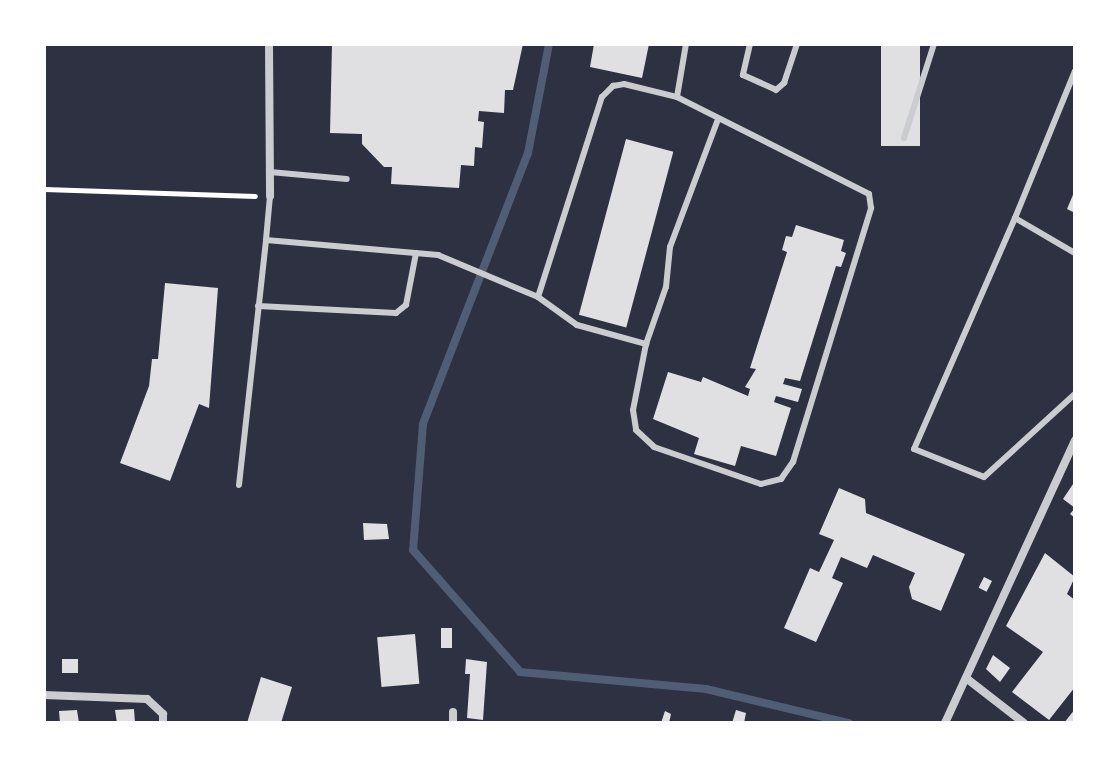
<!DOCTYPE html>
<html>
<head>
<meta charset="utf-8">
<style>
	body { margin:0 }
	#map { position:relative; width:1119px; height:767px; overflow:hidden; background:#2d3142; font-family:Arial,sans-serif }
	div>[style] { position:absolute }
	.stream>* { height:8px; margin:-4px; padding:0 4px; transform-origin:4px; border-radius:4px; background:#4f5d75 }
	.building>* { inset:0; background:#e0e0e3; transform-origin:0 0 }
	.path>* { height:5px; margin:-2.5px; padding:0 2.5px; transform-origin:2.5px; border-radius:2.5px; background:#fff }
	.service>* { height:6px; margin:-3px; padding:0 3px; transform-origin:3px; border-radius:3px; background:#caccd0 }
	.minor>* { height:8px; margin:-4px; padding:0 4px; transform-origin:4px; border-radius:4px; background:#caccd0 }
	span { translate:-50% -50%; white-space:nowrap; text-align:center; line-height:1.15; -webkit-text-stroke:6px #fff; paint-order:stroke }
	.frame { position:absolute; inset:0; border:46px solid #fff; pointer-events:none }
</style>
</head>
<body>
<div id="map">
	<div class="stream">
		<i style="left:549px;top:44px;width:111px;rotate:100.9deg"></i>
		<i style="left:528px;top:153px;width:291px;rotate:111.2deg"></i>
		<i style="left:423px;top:424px;width:126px;rotate:94.5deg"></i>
		<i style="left:413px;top:550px;width:162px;rotate:48.7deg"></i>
		<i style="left:520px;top:672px;width:187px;rotate:5.2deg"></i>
		<i style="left:706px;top:689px;width:147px;rotate:13.4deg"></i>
	</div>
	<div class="building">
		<i style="clip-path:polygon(332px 44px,523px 44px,513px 90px,505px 90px,504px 113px,479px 111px,478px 121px,484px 122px,482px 148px,475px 147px,474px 166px,461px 165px,459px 188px,391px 184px,392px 167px,384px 167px,362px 144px,362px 134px,330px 133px)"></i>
		<i style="clip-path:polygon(594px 44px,649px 44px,642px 78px,590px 67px)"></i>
		<i style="left:881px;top:44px;width:39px;height:102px"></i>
		<i style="left:626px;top:139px;width:49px;height:182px;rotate:15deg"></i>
		<i style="clip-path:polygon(1075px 190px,1075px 213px,1067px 209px)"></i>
		<i style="clip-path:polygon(796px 225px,844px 240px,841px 251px,846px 253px,841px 267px,836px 266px,800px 381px,785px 378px,783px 384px,802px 389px,798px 402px,776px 396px,774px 402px,791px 408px,776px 456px,741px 446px,735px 466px,694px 454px,699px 438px,653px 419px,668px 372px,701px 382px,703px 377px,748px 396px,750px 389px,745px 387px,756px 369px,750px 368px,787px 252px,782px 250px,786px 236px,792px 237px)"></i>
		<i style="clip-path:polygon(165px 283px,218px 288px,209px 408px,199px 404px,170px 481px,120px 463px,149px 386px,152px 359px,158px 359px)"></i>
		<i style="clip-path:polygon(1075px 481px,1075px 518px,1070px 514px,1075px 508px,1063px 499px)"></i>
		<i style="clip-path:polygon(839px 488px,865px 499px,866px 513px,965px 554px,941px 611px,912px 599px,909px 587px,915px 573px,873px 555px,867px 568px,841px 557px,832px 578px,843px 583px,816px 642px,784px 628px,810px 568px,819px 572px,834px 540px,819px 534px)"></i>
		<i style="clip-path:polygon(363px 523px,387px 524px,389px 539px,364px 540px)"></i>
		<i style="clip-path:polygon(1045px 553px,1075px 577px,1067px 594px,1075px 600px,1075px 687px,1049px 720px,1012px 692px,1043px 652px,1006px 626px)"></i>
		<i style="left:984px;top:577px;width:9px;height:12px;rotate:27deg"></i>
		<i style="left:441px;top:628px;width:11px;height:20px"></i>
		<i style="left:415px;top:634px;width:50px;height:38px;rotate:85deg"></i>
		<i style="clip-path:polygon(993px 655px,1010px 668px,1000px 682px,986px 669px)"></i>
		<i style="left:62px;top:659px;width:16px;height:14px"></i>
		<i style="clip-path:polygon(466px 659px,487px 662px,483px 720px,467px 718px,470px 674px,465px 674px)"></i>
		<i style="clip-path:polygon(261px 677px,292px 687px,281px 723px,247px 723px)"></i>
		<i style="clip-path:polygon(134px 709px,135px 723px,117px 723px,115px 710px)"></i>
		<i style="clip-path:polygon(1075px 709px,1075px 723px,1064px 723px)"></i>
		<i style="clip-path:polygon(77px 710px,79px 723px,60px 723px,59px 711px)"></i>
		<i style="clip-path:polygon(736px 710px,746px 713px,744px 723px,732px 723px)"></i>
		<i style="clip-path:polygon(665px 711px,671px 714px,669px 723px,661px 723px)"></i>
	</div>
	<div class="path">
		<i style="left:44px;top:189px;width:211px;rotate:1.9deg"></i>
	</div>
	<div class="service">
		<i style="left:750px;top:44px;width:32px;rotate:103deg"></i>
		<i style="left:743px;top:75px;width:36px;rotate:24deg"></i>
		<i style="left:776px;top:90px;width:11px;rotate:-41deg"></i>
		<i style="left:784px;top:83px;width:41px;rotate:-71.6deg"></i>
		<i style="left:1075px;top:71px;width:159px;rotate:112.2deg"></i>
		<i style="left:1015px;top:218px;width:69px;rotate:30.3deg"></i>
		<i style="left:904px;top:138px;width:99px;rotate:-72.3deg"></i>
		<i style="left:270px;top:172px;width:77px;rotate:5.2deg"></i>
		<i style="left:270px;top:196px;width:44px;rotate:95.2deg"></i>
		<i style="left:266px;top:240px;width:173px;rotate:5deg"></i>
		<i style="left:438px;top:255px;width:108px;rotate:22.8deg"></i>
		<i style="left:538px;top:297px;width:48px;rotate:35.7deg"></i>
		<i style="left:577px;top:325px;width:72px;rotate:15.4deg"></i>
		<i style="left:646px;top:344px;width:67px;rotate:101.1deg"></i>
		<i style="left:633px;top:410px;width:20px;rotate:81deg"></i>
		<i style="left:636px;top:430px;width:25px;rotate:43deg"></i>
		<i style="left:654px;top:447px;width:113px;rotate:19.1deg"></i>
		<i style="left:761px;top:484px;width:21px;rotate:-14deg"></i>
		<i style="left:781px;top:479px;width:21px;rotate:-55deg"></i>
		<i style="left:793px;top:462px;width:266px;rotate:-72.9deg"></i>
		<i style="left:871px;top:208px;width:14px;rotate:-98deg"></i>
		<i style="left:869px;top:194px;width:215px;rotate:-153.2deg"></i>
		<i style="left:677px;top:97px;width:54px;rotate:-80.4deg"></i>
		<i style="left:1015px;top:218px;width:252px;rotate:113.6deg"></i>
		<i style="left:914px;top:449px;width:75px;rotate:21.8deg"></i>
		<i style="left:984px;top:477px;width:123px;rotate:-42.4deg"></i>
		<i style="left:538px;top:297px;width:210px;rotate:-72.3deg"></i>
		<i style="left:602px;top:97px;width:16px;rotate:-45deg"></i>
		<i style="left:613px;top:86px;width:11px;rotate:-10deg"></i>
		<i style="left:624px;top:84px;width:55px;rotate:13.8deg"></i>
		<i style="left:258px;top:306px;width:138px;rotate:2.9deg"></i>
		<i style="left:396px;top:313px;width:13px;rotate:-39deg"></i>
		<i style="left:406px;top:305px;width:53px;rotate:-79.1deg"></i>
		<i style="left:646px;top:344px;width:60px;rotate:-70.7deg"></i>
		<i style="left:666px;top:287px;width:40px;rotate:-84.3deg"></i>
		<i style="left:670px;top:247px;width:134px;rotate:-69.4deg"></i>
		<i style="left:239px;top:485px;width:246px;rotate:-83.7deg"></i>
	</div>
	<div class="minor">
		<i style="left:269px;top:44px;width:152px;rotate:89.6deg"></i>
		<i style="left:966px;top:678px;width:73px;rotate:37.8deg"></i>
		<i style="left:44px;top:695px;width:103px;rotate:2.2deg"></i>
		<i style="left:147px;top:699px;width:22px;rotate:43deg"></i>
		<i style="left:163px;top:714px;width:9px;rotate:90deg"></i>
		<i style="left:453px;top:712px;width:11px;rotate:90deg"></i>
		<i style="left:945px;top:723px;width:311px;rotate:-65.3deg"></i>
	</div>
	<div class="frame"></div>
</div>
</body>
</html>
